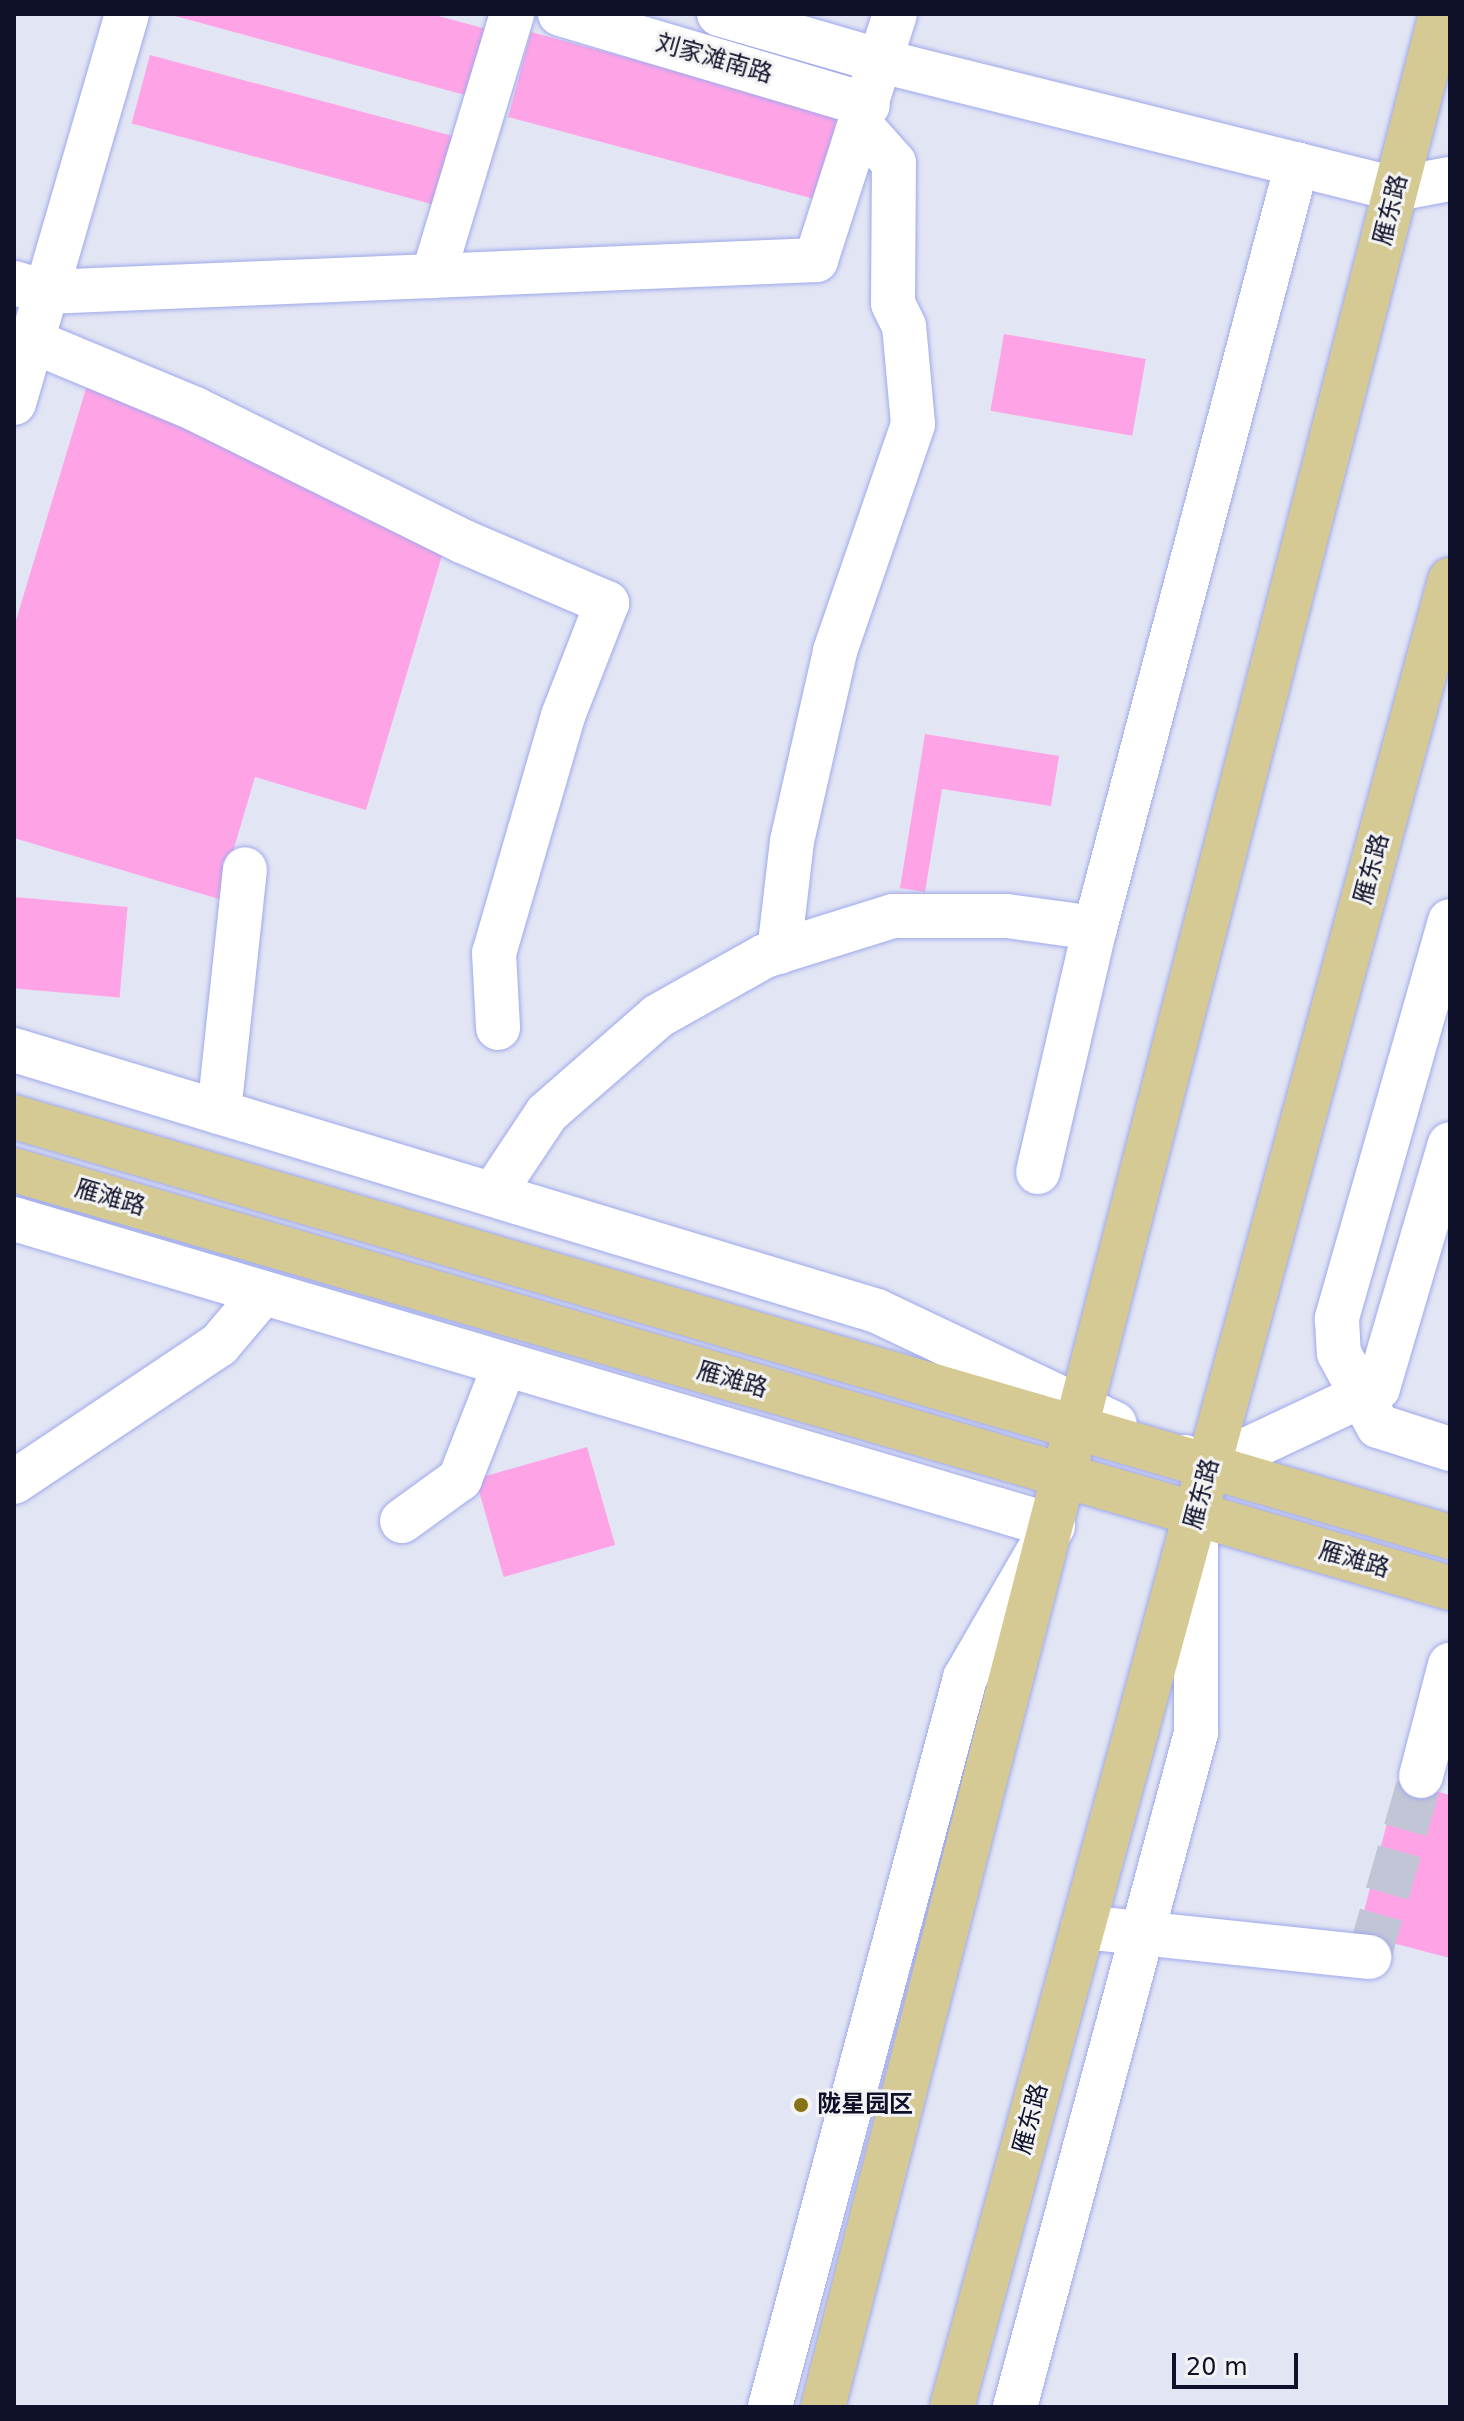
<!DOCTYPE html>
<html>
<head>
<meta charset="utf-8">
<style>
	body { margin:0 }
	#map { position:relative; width:1464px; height:2421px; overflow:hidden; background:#e2e5f3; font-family:"DejaVu Sans","Noto Sans SC",sans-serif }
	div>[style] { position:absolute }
	.building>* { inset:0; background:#fea4e6; transform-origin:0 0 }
	.minor-tunnel>* { height:44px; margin-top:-22px; transform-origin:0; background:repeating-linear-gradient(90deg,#c2c5d5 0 44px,transparent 0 66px) }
	.roads { filter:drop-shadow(0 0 2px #9fa9ec) drop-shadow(0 0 2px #9fa9ec) }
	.minor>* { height:44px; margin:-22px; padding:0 22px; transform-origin:22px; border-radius:22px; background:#fff }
	.major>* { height:44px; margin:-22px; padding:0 22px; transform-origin:22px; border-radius:22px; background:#d6ca94 }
	.dots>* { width:22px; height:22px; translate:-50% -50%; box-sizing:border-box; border:4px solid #f3f3f3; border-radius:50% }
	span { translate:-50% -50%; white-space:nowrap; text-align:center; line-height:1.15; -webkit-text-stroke:6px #f3f3f3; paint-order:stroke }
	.street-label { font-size:24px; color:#0f112a }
	.poi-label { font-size:24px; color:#0f112a; font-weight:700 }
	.left { translate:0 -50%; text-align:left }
	.frame { position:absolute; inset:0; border:16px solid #0f112a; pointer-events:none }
	.scale { position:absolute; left:1172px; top:2353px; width:126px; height:36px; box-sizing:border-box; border:4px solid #0f112a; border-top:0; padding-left:10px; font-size:24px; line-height:28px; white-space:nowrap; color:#0f112a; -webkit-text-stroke:6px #f3f3f3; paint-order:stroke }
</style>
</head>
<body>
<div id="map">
	<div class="building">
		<i style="clip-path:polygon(168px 14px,431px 14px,494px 31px,476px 98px)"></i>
		<i style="left:531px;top:32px;width:318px;height:88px;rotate:15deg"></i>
		<i style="left:150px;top:55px;width:318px;height:71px;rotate:15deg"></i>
		<i style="left:1004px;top:334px;width:144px;height:78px;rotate:10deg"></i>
		<i style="clip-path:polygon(91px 372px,447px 539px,366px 810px,255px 777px,219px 899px,14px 838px,14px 627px)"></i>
		<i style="clip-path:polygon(925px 734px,1059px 756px,1051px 806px,942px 789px,925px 892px,900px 888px)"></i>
		<i style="left:14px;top:897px;width:114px;height:91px;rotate:5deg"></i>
		<i style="left:587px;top:1447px;width:102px;height:116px;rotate:74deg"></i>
		<i style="clip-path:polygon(1398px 1781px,1450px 1795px,1450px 1958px,1358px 1934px)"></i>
	</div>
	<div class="minor-tunnel">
		<i style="left:1369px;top:1957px;width:188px;rotate:-74deg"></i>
	</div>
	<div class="roads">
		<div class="minor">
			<i style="left:560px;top:14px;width:321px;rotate:16.5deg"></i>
			<i style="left:719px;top:14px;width:169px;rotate:16.2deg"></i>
			<i style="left:881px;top:61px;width:531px;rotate:13.96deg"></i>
			<i style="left:1396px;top:189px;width:55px;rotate:-10.5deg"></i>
			<i style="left:433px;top:276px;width:274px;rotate:-73.2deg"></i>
			<i style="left:14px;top:283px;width:33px;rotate:16deg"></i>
			<i style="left:46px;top:292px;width:771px;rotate:-2.38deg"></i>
			<i style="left:816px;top:260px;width:258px;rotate:-72.2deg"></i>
			<i style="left:32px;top:341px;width:177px;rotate:22.6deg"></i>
			<i style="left:195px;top:409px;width:298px;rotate:26.3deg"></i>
			<i style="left:462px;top:541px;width:158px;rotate:23.2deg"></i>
			<i style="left:607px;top:603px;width:121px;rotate:111.3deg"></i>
			<i style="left:563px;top:716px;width:247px;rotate:106.2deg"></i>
			<i style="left:494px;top:953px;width:75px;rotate:86.9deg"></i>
			<i style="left:14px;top:403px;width:405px;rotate:-73.8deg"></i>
			<i style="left:1450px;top:921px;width:414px;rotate:105.9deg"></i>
			<i style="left:1337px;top:1319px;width:34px;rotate:87deg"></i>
			<i style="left:1339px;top:1353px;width:83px;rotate:61.9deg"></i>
			<i style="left:1378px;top:1426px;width:76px;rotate:17.7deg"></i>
			<i style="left:779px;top:952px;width:112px;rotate:-83.3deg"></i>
			<i style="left:792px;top:841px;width:195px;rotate:-77.2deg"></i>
			<i style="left:835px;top:651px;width:240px;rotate:-71deg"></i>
			<i style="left:913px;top:424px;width:98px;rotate:-95.2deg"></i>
			<i style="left:904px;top:326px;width:25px;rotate:-116deg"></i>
			<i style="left:893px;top:303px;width:140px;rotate:-89.6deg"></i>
			<i style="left:894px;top:163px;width:50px;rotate:-131.7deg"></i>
			<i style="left:14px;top:1050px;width:902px;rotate:16.83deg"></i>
			<i style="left:877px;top:1311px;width:263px;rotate:25.4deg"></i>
			<i style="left:219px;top:1112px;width:244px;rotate:-83.9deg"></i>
			<i style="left:1038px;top:1172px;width:251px;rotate:-76.9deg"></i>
			<i style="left:1095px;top:928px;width:790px;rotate:-75.19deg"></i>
			<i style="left:493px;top:1194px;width:97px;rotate:-56.3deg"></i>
			<i style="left:547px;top:1113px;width:147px;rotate:-41.1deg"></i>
			<i style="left:658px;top:1016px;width:123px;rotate:-29.3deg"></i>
			<i style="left:765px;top:956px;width:134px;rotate:-17.4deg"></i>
			<i style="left:893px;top:916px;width:114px"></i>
			<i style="left:1007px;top:916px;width:89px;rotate:7.8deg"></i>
			<i style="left:14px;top:1219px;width:1083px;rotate:16.46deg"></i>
			<i style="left:1053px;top:1526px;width:176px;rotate:120.1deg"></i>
			<i style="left:965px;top:1678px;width:755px;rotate:104.98deg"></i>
			<i style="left:1185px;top:1457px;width:25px;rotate:26deg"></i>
			<i style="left:1208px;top:1468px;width:188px;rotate:-25.2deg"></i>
			<i style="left:1378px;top:1388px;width:254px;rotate:-73.6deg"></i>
			<i style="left:14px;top:1482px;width:247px;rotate:-33.8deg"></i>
			<i style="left:219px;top:1345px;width:68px;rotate:-49.8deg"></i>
			<i style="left:402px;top:1521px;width:72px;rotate:-35.9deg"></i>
			<i style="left:460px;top:1479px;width:123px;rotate:-68.6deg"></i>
			<i style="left:1421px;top:1776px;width:115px;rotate:-75.4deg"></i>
			<i style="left:1083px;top:1927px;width:288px;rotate:6deg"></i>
			<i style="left:1015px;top:2407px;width:698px;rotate:-74.97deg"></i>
			<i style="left:1196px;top:1733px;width:196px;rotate:-90deg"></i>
		</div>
		<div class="major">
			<i style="left:14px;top:1117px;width:1496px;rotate:16.3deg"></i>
			<i style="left:14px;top:1170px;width:1496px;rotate:16.23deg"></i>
			<i style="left:823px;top:2407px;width:2472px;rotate:-75.52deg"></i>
			<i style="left:952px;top:2407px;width:1894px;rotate:-74.75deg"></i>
		</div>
	</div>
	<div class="dots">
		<i style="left:801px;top:2105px;background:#867315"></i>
	</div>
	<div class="street-label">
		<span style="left:714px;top:59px;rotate:16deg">刘家滩南路</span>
		<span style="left:1391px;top:210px;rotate:-76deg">雁东路</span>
		<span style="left:1372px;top:869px;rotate:-75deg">雁东路</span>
		<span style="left:110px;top:1198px;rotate:16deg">雁滩路</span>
		<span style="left:732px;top:1380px;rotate:16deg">雁滩路</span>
		<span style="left:1202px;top:1494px;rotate:-75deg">雁东路</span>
		<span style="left:1354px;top:1560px;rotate:16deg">雁滩路</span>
		<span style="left:1031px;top:2119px;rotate:-75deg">雁东路</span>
	</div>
	<div class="poi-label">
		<span class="left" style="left:817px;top:2105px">陇星园区</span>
	</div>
	<div class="frame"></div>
	<div class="scale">20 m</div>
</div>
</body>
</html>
